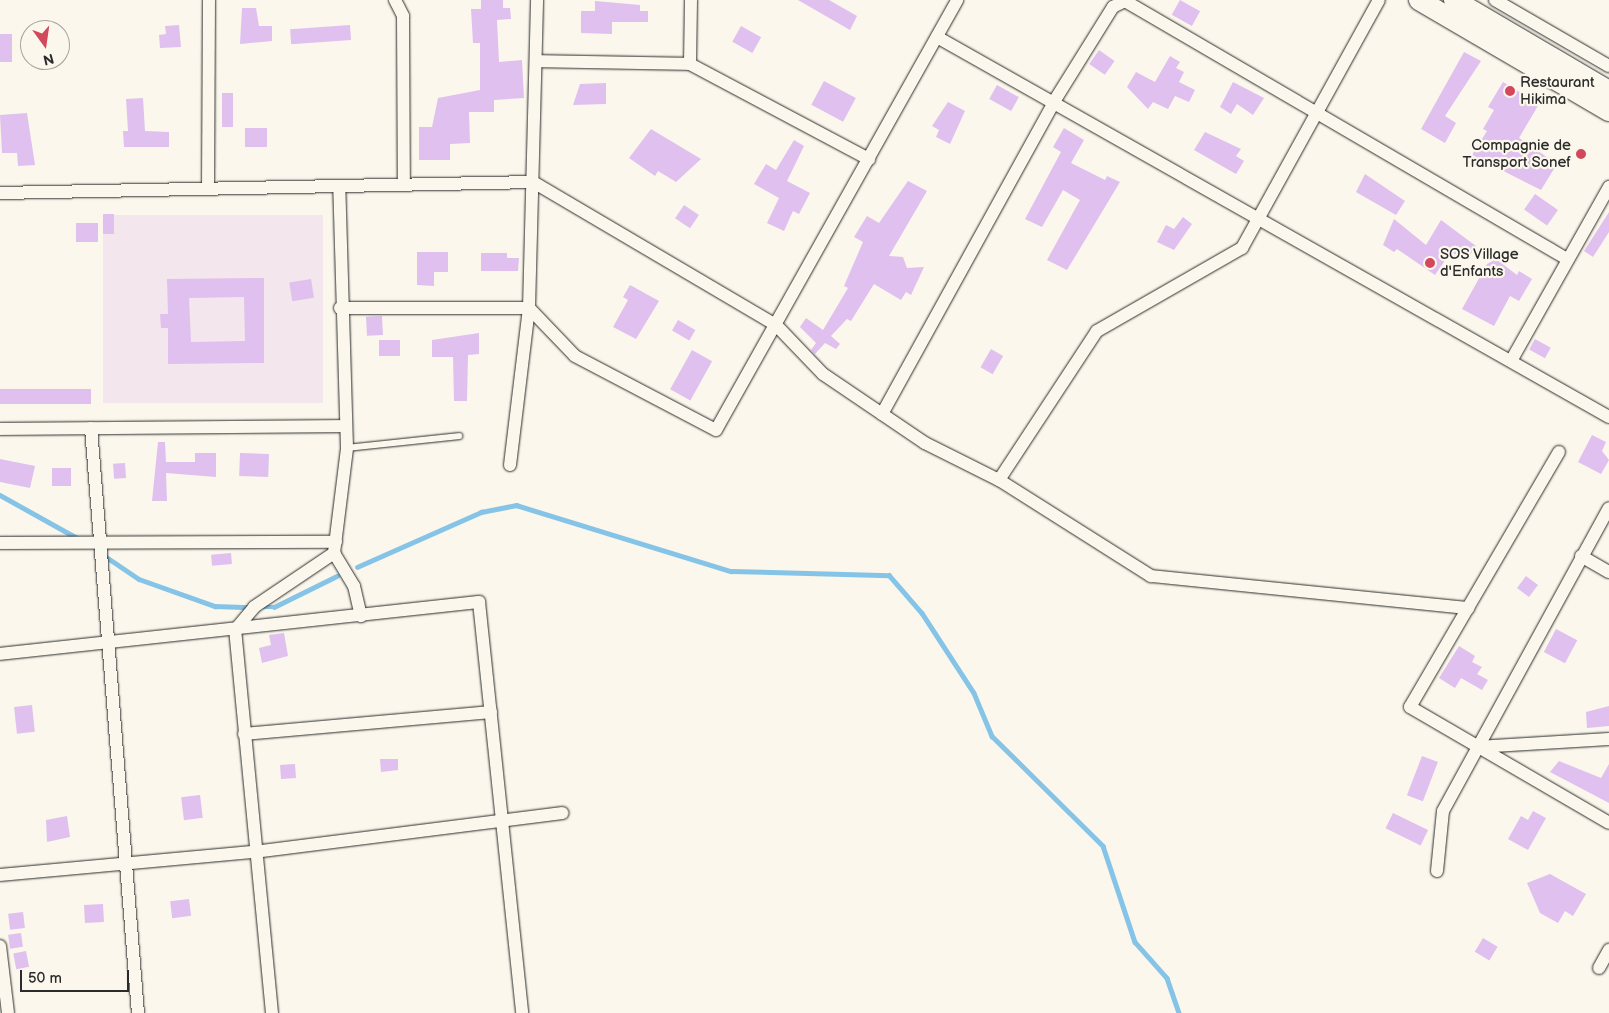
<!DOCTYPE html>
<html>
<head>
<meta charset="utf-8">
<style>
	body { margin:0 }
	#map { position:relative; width:1609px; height:1013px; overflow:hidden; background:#fbf7ec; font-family:"Balsamiq Sans",sans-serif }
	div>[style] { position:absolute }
	.built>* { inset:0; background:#f3e6ed; transform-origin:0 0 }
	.stream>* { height:4.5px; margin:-2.25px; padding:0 2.25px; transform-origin:2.25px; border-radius:2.25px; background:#86c4e7 }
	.building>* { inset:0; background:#dfc0ee; transform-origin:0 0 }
	.roads { filter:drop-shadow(0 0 1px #2b2b2b) drop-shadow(0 0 1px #2b2b2b) }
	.lane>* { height:6px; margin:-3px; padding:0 3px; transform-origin:3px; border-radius:3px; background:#fbf7ec }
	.street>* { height:12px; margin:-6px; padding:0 6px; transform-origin:6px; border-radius:6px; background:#fbf7ec }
	.primary>* { height:20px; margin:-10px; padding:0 10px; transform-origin:10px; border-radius:10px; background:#fbf7ec }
	.dots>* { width:14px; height:14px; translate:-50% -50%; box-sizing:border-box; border:2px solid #fbf7ec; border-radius:50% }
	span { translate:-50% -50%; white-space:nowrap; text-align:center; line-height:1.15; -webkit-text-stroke:4.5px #fbf7ec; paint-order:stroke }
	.poi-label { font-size:15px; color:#2b2b2b }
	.left { translate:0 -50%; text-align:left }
	.right { translate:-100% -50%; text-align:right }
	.north { position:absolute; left:20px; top:20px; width:50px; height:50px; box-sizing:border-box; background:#fbf7ec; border:1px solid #a8a59f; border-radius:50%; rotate:166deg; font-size:14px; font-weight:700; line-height:20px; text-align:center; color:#2b2b2b }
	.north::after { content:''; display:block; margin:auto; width:18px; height:22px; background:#d1495b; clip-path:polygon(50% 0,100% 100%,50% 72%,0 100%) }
	.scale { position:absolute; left:20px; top:970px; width:109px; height:22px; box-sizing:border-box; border:2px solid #2b2b2b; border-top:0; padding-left:6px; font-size:15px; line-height:18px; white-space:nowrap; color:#2b2b2b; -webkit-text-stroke:4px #fbf7ec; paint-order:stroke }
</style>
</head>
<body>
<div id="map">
	<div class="built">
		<i style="left:103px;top:215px;width:220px;height:188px"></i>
	</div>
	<div class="stream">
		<i style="left:0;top:495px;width:90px;rotate:29.1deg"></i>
		<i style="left:105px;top:556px;width:41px;rotate:34.1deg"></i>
		<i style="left:139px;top:579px;width:81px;rotate:19.6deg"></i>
		<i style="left:215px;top:606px;width:35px;rotate:2deg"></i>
		<i style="left:357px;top:567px;width:136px;rotate:-23.9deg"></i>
		<i style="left:481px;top:512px;width:36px;rotate:-11deg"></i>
		<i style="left:516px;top:505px;width:225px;rotate:17.1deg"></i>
		<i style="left:731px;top:571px;width:158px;rotate:1.5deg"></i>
		<i style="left:889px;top:575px;width:50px;rotate:49deg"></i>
		<i style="left:922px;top:613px;width:95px;rotate:57deg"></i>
		<i style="left:974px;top:693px;width:47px;rotate:67.3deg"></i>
		<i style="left:992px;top:736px;width:156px;rotate:44.7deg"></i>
		<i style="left:1103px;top:846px;width:101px;rotate:71.6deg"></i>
		<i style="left:1135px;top:942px;width:48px;rotate:48.4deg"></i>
		<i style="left:1167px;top:978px;width:37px;rotate:71deg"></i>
		<i style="left:260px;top:607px;width:14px"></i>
		<i style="left:274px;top:607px;width:70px;rotate:-26.2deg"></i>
	</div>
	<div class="building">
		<i style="clip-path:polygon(481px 0,503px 0,503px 8px,510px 8px,511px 19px,497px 20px,499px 62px,522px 60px,524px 98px,494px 100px,494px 112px,469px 112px,470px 143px,450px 144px,450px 160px,419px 160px,419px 127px,432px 127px,438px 98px,480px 90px,480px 43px,473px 43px,471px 9px,481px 9px)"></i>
		<i style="clip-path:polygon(798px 0,829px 0,857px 16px,850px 30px)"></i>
		<i style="left:1180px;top:0;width:23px;height:17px;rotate:29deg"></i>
		<i style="clip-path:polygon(595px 1px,640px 5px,640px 11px,648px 11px,648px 22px,612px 22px,612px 34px,581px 33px,581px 11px,595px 11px)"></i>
		<i style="clip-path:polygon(242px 8px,256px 8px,259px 26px,272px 26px,272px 41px,240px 44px)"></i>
		<i style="clip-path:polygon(179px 25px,181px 47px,160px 48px,159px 35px,166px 34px,165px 26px)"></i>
		<i style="left:350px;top:25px;width:15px;height:60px;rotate:86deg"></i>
		<i style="left:741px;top:26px;width:23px;height:18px;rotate:29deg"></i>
		<i style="left:0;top:34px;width:12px;height:28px"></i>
		<i style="left:1099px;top:50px;width:19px;height:17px;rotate:35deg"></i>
		<i style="clip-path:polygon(1464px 52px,1481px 61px,1445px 116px,1456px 123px,1445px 143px,1421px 129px)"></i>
		<i style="clip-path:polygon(1170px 56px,1180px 62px,1176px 68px,1184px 72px,1179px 82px,1195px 90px,1189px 102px,1175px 96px,1168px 109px,1153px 102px,1148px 109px,1127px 87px,1136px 72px,1155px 82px)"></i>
		<i style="left:824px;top:81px;width:36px;height:27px;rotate:28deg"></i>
		<i style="clip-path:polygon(1233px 82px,1264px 98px,1253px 115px,1237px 104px,1231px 114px,1220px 107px)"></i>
		<i style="clip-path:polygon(1503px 82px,1539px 104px,1519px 138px,1557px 164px,1541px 190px,1472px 155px,1487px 131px,1483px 129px,1494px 110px,1488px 107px)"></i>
		<i style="clip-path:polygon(606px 83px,606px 104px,573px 105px,580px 84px)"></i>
		<i style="left:997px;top:85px;width:25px;height:16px;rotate:29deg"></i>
		<i style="left:222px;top:93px;width:11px;height:34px"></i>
		<i style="clip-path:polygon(143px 98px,145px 131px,169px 132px,169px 147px,124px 147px,123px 131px,128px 131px,126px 99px)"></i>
		<i style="clip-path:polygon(948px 102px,965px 111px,950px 144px,936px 137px,939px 130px,932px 126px)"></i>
		<i style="clip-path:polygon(27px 113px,35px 165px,18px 166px,17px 153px,2px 153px,0 115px)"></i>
		<i style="left:245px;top:128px;width:22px;height:19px"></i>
		<i style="clip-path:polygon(1064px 128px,1084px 140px,1071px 163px,1105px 180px,1107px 176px,1120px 182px,1067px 270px,1047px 260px,1080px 200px,1063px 190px,1042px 227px,1025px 219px,1061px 152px,1053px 147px)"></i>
		<i style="clip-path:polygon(651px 129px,701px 159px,676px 182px,658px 171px,655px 176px,629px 158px)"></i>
		<i style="clip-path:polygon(1205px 132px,1241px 149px,1236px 156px,1244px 161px,1236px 174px,1194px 150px)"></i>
		<i style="clip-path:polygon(794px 140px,804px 146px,787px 181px,810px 193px,799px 214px,793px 211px,784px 231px,767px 223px,779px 198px,754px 184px,766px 164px,776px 170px)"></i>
		<i style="clip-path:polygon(1365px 174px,1405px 201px,1396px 215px,1356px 192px)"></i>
		<i style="clip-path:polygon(908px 181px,927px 191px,889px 256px,903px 257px,907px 268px,924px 267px,911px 295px,906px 292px,901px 300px,874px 284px,851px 321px,847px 319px,831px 336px,840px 344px,836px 349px,825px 343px,815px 354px,811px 350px,816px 343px,800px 327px,806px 318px,823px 330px,848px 288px,844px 286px,863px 242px,854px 237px,867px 216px,879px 223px)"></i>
		<i style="left:1535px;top:194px;width:28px;height:19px;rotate:35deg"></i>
		<i style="left:684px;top:205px;width:18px;height:16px;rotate:34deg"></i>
		<i style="clip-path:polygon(1609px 212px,1609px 232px,1593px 257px,1584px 251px)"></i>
		<i style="left:103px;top:214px;width:11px;height:20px"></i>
		<i style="clip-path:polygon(1183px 217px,1192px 224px,1174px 250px,1157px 242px,1166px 225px,1174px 229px)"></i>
		<i style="clip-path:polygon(1394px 219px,1426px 245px,1441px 220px,1476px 246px,1466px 261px,1451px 252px,1435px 275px,1397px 249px,1394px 252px,1383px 245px)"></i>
		<i style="left:76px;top:223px;width:22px;height:19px"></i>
		<i style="clip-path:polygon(417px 252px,448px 252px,448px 272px,434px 272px,434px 286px,417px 285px)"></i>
		<i style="clip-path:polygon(481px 253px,507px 253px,507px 258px,519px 258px,518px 271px,481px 271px)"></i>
		<i style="clip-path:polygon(1496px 259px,1517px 275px,1519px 271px,1532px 279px,1519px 301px,1510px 296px,1494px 326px,1462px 309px,1487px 264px)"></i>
		<i style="clip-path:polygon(evenodd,264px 278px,264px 363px,168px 364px,168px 328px,161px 328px,160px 314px,168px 314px,167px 279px,264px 278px,244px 297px,245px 341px,191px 342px,189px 298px,244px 297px)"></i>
		<i style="left:311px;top:279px;width:19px;height:22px;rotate:81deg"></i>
		<i style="clip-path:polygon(630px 285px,659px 301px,636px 339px,613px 327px,628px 300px,623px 297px)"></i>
		<i style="left:382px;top:316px;width:19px;height:16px;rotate:87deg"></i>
		<i style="left:678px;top:320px;width:20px;height:12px;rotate:30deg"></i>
		<i style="clip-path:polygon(479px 333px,479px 354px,468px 355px,467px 401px,454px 401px,453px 357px,432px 357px,432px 340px)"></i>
		<i style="left:1535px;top:339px;width:18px;height:12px;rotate:29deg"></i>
		<i style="left:400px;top:340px;width:16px;height:21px;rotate:90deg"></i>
		<i style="left:991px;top:349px;width:14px;height:21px;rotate:30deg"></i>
		<i style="left:692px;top:350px;width:23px;height:45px;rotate:29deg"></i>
		<i style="left:0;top:389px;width:91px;height:15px"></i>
		<i style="clip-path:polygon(1592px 435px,1606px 442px,1602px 451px,1609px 460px,1601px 474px,1578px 462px)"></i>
		<i style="clip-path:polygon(158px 442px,165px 442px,166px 462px,195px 462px,195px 453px,216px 453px,216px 477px,166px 473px,167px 501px,152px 501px)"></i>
		<i style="left:240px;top:453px;width:29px;height:23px;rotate:2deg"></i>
		<i style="clip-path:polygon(0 459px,35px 466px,30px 488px,0 482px)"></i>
		<i style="left:125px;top:463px;width:15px;height:12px;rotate:86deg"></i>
		<i style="left:71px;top:468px;width:18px;height:19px;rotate:90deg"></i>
		<i style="left:231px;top:553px;width:11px;height:20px;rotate:85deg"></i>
		<i style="left:1526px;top:576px;width:15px;height:15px;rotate:37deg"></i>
		<i style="left:1556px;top:629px;width:24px;height:26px;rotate:28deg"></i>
		<i style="clip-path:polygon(284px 633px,288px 656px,262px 663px,259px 648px,271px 645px,269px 635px)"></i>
		<i style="clip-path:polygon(1459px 646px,1475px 656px,1472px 662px,1482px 667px,1477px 674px,1488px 680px,1482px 690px,1461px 678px,1455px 688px,1439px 678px)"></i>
		<i style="left:32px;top:705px;width:27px;height:18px;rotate:84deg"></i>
		<i style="clip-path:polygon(1609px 706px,1609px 726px,1587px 728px,1586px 712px)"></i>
		<i style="left:1422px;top:756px;width:17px;height:42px;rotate:21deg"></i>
		<i style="clip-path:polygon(380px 759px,398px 759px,398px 770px,381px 772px)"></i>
		<i style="clip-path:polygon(1559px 761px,1601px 778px,1609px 764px,1609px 803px,1550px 772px)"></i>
		<i style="left:295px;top:764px;width:14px;height:15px;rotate:86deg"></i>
		<i style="left:200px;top:795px;width:23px;height:19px;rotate:83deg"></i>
		<i style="clip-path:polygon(1533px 811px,1546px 818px,1528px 850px,1508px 839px,1521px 816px,1528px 820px)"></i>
		<i style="left:1393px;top:813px;width:39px;height:17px;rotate:26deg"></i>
		<i style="clip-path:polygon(67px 816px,70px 837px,47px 842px,46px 820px)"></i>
		<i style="clip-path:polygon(1550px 874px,1586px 894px,1573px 916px,1565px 911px,1558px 923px,1540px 913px,1527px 883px)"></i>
		<i style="left:189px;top:899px;width:17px;height:19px;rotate:83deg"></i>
		<i style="left:103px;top:904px;width:18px;height:19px;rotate:87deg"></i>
		<i style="left:23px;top:912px;width:16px;height:15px;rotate:83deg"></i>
		<i style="left:21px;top:933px;width:14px;height:13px;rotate:82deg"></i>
		<i style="left:1483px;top:938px;width:17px;height:16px;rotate:31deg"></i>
		<i style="left:26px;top:951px;width:16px;height:13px;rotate:79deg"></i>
	</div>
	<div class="roads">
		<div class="lane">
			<i style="left:347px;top:448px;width:113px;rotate:-6.1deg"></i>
		</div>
		<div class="street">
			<i style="left:395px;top:0;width:18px;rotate:63deg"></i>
			<i style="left:403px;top:16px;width:169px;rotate:89.7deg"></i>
			<i style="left:691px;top:0;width:64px;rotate:90.9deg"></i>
			<i style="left:690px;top:64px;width:203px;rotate:28deg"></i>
			<i style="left:1495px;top:0;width:132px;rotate:30.1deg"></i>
			<i style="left:937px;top:37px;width:772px;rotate:29.49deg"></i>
			<i style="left:536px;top:61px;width:154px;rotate:1.1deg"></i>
			<i style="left:208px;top:189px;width:189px;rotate:-89.7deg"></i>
			<i style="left:0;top:193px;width:533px;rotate:-1.18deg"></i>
			<i style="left:533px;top:182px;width:282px;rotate:30.5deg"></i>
			<i style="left:776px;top:325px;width:68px;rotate:46.2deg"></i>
			<i style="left:823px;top:374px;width:123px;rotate:34.1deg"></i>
			<i style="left:925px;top:443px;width:83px;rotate:26.6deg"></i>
			<i style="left:999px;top:480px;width:180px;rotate:32.3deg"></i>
			<i style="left:1151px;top:576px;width:319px;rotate:5.8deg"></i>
			<i style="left:340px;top:308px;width:189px"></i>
			<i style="left:529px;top:308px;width:66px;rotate:46.2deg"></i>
			<i style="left:575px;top:356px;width:159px;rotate:27.7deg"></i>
			<i style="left:716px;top:430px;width:493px;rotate:-60.7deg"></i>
			<i style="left:1511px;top:361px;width:200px;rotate:-60.6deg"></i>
			<i style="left:882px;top:414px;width:359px;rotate:-61.1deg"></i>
			<i style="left:1055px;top:100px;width:110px;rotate:-58.1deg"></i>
			<i style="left:1113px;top:7px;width:13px;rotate:-27deg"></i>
			<i style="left:1125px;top:1px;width:512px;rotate:30.27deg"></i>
			<i style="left:91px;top:428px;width:587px;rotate:85.41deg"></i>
			<i style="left:0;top:429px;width:345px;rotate:-0.5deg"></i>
			<i style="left:1559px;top:452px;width:295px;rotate:120.3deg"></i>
			<i style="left:1410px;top:707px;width:230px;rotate:30.2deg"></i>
			<i style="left:510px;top:465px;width:158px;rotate:-83.1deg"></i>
			<i style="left:529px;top:308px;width:308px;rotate:-88.5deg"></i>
			<i style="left:999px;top:480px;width:178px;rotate:-56.7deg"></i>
			<i style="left:1097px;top:331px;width:167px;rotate:-29.8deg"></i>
			<i style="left:1242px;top:248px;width:283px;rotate:-61.1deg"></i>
			<i style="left:0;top:543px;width:336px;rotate:-0.2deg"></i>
			<i style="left:334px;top:553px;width:39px;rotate:59deg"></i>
			<i style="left:354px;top:586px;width:31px;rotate:77deg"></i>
			<i style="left:1581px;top:556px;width:32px;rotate:30deg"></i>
			<i style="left:0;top:654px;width:482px;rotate:-6.2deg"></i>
			<i style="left:479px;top:602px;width:413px;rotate:84deg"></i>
			<i style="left:244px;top:734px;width:248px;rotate:-5.1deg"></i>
			<i style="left:1477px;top:747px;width:132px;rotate:-3.5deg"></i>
			<i style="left:1437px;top:871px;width:60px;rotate:-84.3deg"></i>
			<i style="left:1443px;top:811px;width:345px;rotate:-61.3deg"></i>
			<i style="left:0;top:875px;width:255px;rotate:-5.2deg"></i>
			<i style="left:254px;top:852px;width:311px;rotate:-7.2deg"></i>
			<i style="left:0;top:946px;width:67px;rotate:83.2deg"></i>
			<i style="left:1599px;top:968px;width:21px;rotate:-61deg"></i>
			<i style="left:272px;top:1013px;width:385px;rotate:-95.5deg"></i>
			<i style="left:235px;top:630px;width:30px;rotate:-50deg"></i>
			<i style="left:254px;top:607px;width:97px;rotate:-34deg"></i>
			<i style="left:334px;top:553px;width:106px;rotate:-82.9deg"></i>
			<i style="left:347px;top:448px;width:262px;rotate:-91.7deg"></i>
		</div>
		<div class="primary">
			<i style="left:1419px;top:0;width:220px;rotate:30.3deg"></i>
			<i style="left:1454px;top:0;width:180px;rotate:30.4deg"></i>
		</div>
	</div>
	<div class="dots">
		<i style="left:1510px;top:91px;background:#d1495b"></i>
		<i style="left:1581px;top:154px;background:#d1495b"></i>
		<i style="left:1430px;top:263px;background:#d1495b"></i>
	</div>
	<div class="poi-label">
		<span class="left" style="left:1520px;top:91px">Restaurant<br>Hikima</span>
		<span class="right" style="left:1571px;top:154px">Compagnie de<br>Transport Sonef</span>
		<span class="left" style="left:1440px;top:263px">SOS Village<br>d'Enfants</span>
	</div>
	<div class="north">N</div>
	<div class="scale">50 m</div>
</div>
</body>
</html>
